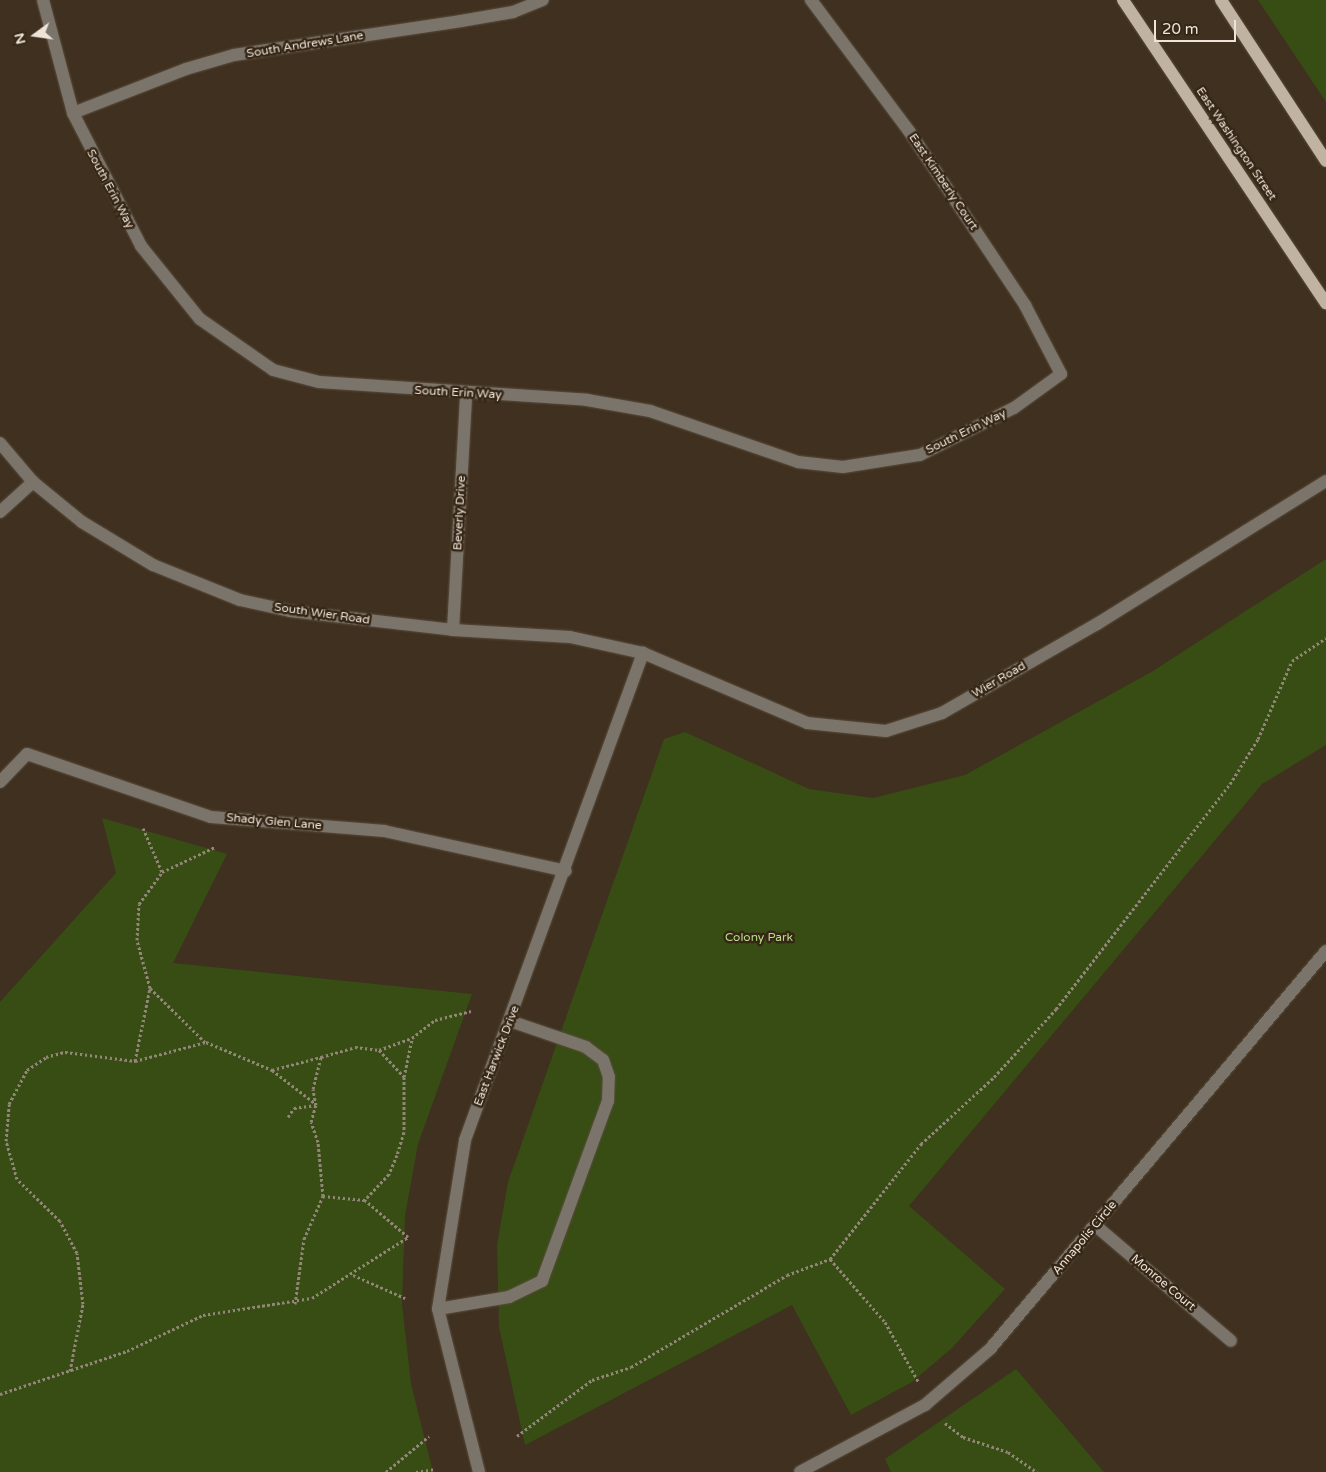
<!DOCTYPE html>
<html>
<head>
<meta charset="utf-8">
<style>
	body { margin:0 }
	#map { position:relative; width:1326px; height:1472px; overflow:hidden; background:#3f301f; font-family:"Varela Round",sans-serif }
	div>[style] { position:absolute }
	.green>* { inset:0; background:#374d14 }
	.path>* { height:3px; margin-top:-1.5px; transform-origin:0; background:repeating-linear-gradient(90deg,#928678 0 2.5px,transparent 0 5px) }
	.roads { filter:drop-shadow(0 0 1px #5b4d3d) drop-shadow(0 0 1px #5b4d3d) }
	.minor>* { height:12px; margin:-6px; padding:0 6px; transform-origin:6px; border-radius:6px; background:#7b746b }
	.major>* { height:12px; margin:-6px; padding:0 6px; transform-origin:6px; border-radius:6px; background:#c1b3a1 }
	span { translate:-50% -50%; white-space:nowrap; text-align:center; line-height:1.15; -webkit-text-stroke:5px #352615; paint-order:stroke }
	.street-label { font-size:12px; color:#ede3d9 }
	.park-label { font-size:12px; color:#b9de87 }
	.north { position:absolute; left:10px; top:10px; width:50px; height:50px; -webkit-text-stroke:4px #352615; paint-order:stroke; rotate:256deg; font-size:14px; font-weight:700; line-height:20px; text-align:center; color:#ede3d9 }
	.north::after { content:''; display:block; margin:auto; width:18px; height:22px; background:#ede3d9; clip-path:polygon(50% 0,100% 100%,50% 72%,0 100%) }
	.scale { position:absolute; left:1154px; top:20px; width:82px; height:22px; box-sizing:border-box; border:2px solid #ede3d9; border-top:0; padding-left:6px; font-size:15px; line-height:18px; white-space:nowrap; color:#ede3d9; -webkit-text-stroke:4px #352615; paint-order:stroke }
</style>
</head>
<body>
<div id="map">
	<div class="green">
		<i style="clip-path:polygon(1258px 0,1326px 0,1326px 102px)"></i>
		<i style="clip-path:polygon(1326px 559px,1326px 745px,1262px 784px,909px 1206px,1005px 1289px,952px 1348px,912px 1382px,851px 1415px,792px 1305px,525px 1445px,499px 1327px,497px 1245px,508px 1182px,664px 739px,685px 732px,809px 789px,873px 798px,965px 775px,1153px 671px)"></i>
		<i style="clip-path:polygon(102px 818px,227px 854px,173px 963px,472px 994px,418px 1144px,405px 1216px,402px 1304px,411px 1384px,433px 1472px,0 1472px,0 1002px,116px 873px)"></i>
		<i style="clip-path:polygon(1016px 1369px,1104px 1472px,891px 1472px,885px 1459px)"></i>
	</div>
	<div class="path">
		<i style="left:143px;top:828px;width:48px;rotate:66.6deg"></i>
		<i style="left:150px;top:988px;width:77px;rotate:44.5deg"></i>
		<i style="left:379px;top:1050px;width:37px;rotate:47deg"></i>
		<i style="left:404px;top:1077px;width:55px;rotate:90deg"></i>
		<i style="left:404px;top:1132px;width:24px;rotate:107deg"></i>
		<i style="left:397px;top:1155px;width:21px;rotate:113deg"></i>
		<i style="left:389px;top:1174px;width:35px;rotate:133deg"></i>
		<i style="left:365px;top:1200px;width:42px;rotate:-174.6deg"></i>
		<i style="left:323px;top:1196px;width:54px;rotate:-95.3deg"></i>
		<i style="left:318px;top:1142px;width:21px;rotate:-109deg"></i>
		<i style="left:311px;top:1122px;width:18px;rotate:-74deg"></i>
		<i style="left:316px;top:1105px;width:16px;rotate:-101deg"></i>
		<i style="left:313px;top:1089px;width:33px;rotate:-76deg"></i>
		<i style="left:321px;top:1057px;width:35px;rotate:-16deg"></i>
		<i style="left:355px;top:1047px;width:24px;rotate:7deg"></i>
		<i style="left:379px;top:1050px;width:35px;rotate:-20deg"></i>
		<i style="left:412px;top:1038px;width:29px;rotate:-38deg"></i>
		<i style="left:435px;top:1020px;width:37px;rotate:-14deg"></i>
		<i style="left:135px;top:1061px;width:75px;rotate:-78.4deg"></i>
		<i style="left:150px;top:988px;width:50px;rotate:-105.2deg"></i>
		<i style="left:137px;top:940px;width:36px;rotate:-87deg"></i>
		<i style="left:139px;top:904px;width:39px;rotate:-54deg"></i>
		<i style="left:162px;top:872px;width:59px;rotate:-25.3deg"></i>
		<i style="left:272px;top:1070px;width:56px;rotate:37.7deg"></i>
		<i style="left:404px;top:1077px;width:40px;rotate:-78deg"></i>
		<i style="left:288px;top:1117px;width:11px;rotate:-56deg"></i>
		<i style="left:294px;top:1108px;width:22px;rotate:-8deg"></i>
		<i style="left:830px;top:1259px;width:84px;rotate:48.9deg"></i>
		<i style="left:885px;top:1322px;width:68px;rotate:60.8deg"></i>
		<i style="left:353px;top:1275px;width:57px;rotate:23.9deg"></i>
		<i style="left:295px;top:1304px;width:66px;rotate:-82.1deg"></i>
		<i style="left:304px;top:1239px;width:47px;rotate:-66.2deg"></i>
		<i style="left:70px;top:1371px;width:68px;rotate:-79deg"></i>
		<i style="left:83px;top:1304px;width:51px;rotate:-96.7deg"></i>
		<i style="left:77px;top:1253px;width:36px;rotate:-118deg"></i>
		<i style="left:60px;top:1221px;width:60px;rotate:-135.7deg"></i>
		<i style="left:17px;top:1179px;width:40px;rotate:-106deg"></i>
		<i style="left:6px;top:1141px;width:37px;rotate:-85deg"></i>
		<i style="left:9px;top:1104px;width:38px;rotate:-62deg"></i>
		<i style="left:27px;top:1070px;width:23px;rotate:-34deg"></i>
		<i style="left:46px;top:1057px;width:20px;rotate:-15deg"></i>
		<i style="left:65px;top:1052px;width:71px;rotate:7.3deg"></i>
		<i style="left:135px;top:1061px;width:73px;rotate:-15deg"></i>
		<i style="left:206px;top:1042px;width:72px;rotate:23deg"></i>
		<i style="left:272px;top:1070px;width:51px;rotate:-14.9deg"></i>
		<i style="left:0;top:1394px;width:134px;rotate:-18.7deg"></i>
		<i style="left:127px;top:1351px;width:84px;rotate:-25.3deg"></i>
		<i style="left:203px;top:1315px;width:110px;rotate:-8.9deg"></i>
		<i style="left:312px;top:1298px;width:114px;rotate:-32.4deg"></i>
		<i style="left:408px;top:1237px;width:57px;rotate:-139.3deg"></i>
		<i style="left:945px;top:1423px;width:23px;rotate:38deg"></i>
		<i style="left:963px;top:1437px;width:47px;rotate:18.4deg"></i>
		<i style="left:1008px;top:1452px;width:35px;rotate:35deg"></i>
		<i style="left:517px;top:1436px;width:94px;rotate:-36.7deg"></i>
		<i style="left:592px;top:1380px;width:41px;rotate:-18.4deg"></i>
		<i style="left:631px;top:1367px;width:181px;rotate:-30.5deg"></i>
		<i style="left:787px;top:1275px;width:46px;rotate:-20.4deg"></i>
		<i style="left:830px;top:1259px;width:147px;rotate:-51.6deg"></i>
		<i style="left:921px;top:1144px;width:99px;rotate:-42.5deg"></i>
		<i style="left:994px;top:1077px;width:92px;rotate:-47.6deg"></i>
		<i style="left:1056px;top:1009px;width:284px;rotate:-52.3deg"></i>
		<i style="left:1230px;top:784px;width:53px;rotate:-58.1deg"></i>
		<i style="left:1258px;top:739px;width:85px;rotate:-66.4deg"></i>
		<i style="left:1292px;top:661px;width:41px;rotate:-34.1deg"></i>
		<i style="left:386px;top:1472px;width:56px;rotate:-39.9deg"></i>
		<i style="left:416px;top:1472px;width:20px;rotate:-9deg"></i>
	</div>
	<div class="roads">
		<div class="minor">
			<i style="left:43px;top:0;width:117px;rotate:75.1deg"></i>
			<i style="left:73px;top:113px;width:149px;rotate:62.9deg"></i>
			<i style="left:141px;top:246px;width:94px;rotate:51.1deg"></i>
			<i style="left:200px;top:319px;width:89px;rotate:34.9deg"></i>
			<i style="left:273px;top:370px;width:48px;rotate:14.6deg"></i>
			<i style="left:319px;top:382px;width:269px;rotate:3.8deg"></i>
			<i style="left:587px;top:400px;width:64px;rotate:9.9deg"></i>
			<i style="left:650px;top:411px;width:157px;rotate:19deg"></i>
			<i style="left:798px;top:462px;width:45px;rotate:6.3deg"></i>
			<i style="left:843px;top:467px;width:78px;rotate:-8.9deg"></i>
			<i style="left:920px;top:455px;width:105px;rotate:-26.6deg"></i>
			<i style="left:1014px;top:408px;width:58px;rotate:-35.9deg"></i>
			<i style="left:1061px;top:374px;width:78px;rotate:-117.6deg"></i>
			<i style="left:1025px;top:305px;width:209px;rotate:-123.7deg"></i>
			<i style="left:909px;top:131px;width:164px;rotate:-126.8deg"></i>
			<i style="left:73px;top:113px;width:121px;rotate:-21.3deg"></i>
			<i style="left:186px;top:69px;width:50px;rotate:-16.3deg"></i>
			<i style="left:234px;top:55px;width:230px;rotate:-8.5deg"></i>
			<i style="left:461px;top:21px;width:53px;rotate:-9.8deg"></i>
			<i style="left:513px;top:12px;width:32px;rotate:-22deg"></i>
			<i style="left:0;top:443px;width:51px;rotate:49.8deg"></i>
			<i style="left:33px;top:482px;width:63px;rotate:39.2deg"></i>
			<i style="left:82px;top:522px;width:83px;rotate:31.2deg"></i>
			<i style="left:153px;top:565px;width:94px;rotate:21.9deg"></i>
			<i style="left:240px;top:600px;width:51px;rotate:12.4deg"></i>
			<i style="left:290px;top:611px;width:164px;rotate:6.6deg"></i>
			<i style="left:453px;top:630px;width:117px;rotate:3.4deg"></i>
			<i style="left:570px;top:637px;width:75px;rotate:12.4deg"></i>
			<i style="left:643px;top:653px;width:178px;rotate:23.1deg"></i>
			<i style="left:807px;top:723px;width:79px;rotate:5.8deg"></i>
			<i style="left:886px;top:731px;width:59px;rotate:-17.8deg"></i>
			<i style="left:942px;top:713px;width:179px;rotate:-29.9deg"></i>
			<i style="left:1097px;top:624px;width:270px;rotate:-32deg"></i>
			<i style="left:0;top:512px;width:45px;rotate:-42.3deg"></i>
			<i style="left:453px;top:630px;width:235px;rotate:-86.8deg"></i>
			<i style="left:0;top:782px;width:39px;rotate:-46deg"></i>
			<i style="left:27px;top:754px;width:194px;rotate:18.9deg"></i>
			<i style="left:211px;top:817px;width:174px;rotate:4.6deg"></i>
			<i style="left:384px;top:831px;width:186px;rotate:12.4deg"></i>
			<i style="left:1096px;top:1226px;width:177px;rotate:40.4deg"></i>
			<i style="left:438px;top:1309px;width:72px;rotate:-9.6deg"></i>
			<i style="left:509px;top:1297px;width:37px;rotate:-26deg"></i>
			<i style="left:542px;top:1281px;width:192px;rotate:-69.9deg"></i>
			<i style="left:608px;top:1101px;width:24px;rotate:-88deg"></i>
			<i style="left:609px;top:1077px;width:18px;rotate:-109deg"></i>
			<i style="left:603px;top:1060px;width:21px;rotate:-143deg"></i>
			<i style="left:586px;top:1047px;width:80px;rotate:-161.1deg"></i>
			<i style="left:479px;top:1472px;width:168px;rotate:-104.1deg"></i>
			<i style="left:438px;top:1309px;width:171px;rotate:-80.9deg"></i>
			<i style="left:465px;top:1140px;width:519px;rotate:-69.92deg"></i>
			<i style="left:800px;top:1472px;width:142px;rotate:-28.2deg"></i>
			<i style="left:925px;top:1405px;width:86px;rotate:-40.7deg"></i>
			<i style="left:990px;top:1349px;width:521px;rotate:-49.83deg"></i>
		</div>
		<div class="major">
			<i style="left:1123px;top:0;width:365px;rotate:56.2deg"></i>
			<i style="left:1221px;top:0;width:192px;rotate:56.9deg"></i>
		</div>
	</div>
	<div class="street-label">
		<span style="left:305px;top:45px;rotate:-9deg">South Andrews Lane</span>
		<span style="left:1236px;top:144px;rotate:56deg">East Washington Street</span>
		<span style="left:943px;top:182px;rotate:56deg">East Kimberly Court</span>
		<span style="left:110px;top:189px;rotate:62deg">South Erin Way</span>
		<span style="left:458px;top:393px;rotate:3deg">South Erin Way</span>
		<span style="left:966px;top:432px;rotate:-26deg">South Erin Way</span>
		<span style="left:460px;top:513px;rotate:-87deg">Beverly Drive</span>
		<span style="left:322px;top:614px;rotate:8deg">South Wier Road</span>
		<span style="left:999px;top:680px;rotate:-30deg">Wier Road</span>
		<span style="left:274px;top:822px;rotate:5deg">Shady Glen Lane</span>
		<span style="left:497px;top:1056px;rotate:-69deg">East Harwick Drive</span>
		<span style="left:1085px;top:1238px;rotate:-50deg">Annapolis Circle</span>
		<span style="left:1163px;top:1283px;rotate:40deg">Monroe Court</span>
	</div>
	<div class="park-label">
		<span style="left:759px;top:938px">Colony Park</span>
	</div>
	<div class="north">N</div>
	<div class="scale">20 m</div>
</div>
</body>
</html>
